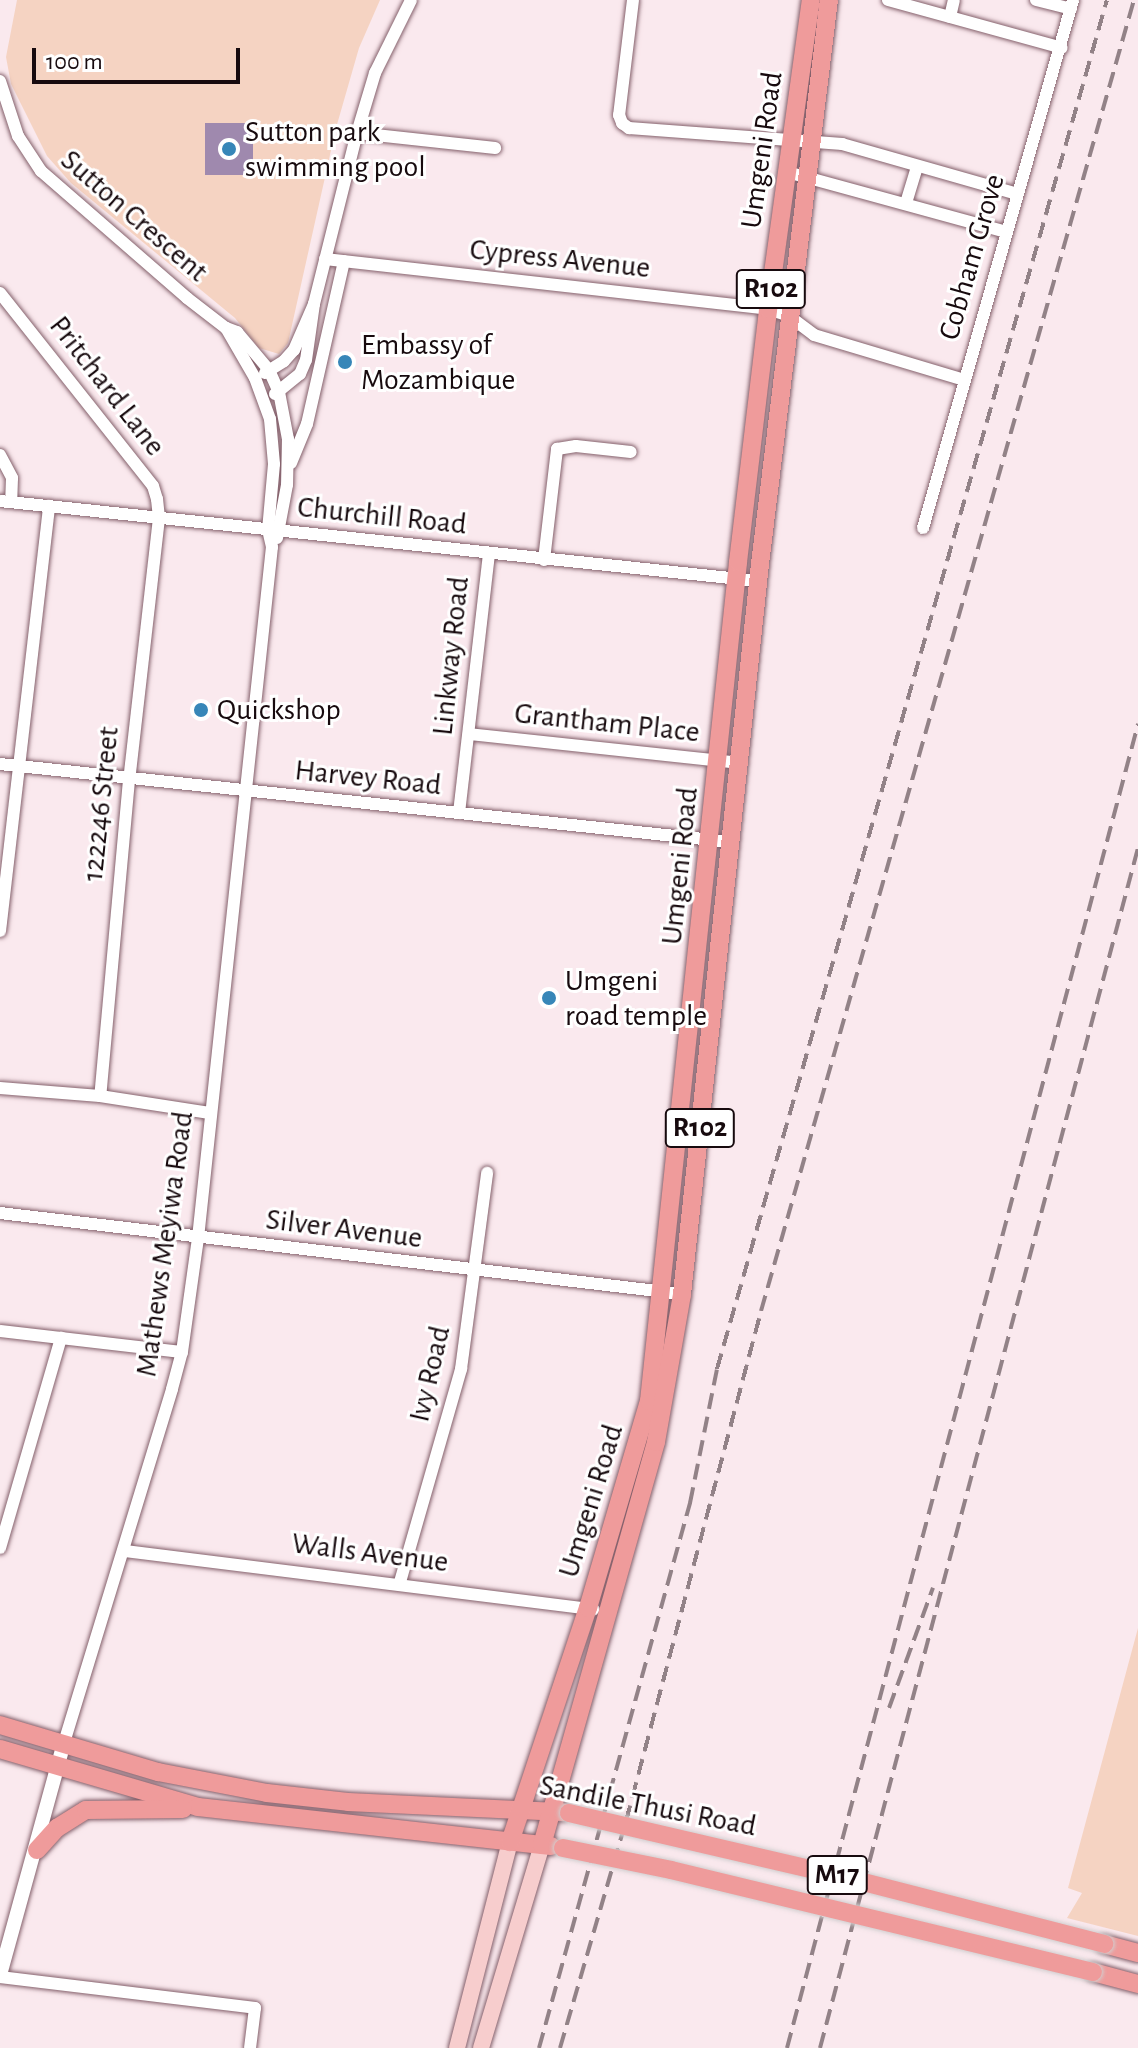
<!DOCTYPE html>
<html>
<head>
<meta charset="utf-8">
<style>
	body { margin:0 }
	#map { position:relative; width:1138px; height:2048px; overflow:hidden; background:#fae9ee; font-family:"Alegreya Sans",sans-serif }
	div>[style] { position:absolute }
	.green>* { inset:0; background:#f5d3c2 }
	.water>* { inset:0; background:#9f89ae; transform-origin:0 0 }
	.roads { filter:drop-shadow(0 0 2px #84606b) drop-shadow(0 0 2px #84606b) }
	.minor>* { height:12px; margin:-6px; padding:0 6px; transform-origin:6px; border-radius:6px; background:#fff }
	.tertiary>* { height:14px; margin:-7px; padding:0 7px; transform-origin:7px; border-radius:7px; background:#fff }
	.secondary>* { height:16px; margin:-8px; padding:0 8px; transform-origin:8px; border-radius:8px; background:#f7cdcd }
	.primary>* { height:18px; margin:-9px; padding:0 9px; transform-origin:9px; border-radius:9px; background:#ef9b9b }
	.rail>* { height:4px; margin-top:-2px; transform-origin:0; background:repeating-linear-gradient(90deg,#928287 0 16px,transparent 0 24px) }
	.bridges { filter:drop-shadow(0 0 2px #d1cecf) drop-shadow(0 0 2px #d1cecf) }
	.primary-bridge>* { height:18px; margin:-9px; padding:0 9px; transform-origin:9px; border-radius:9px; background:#ef9b9b }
	.dots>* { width:22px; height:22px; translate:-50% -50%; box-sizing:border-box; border:4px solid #fff; border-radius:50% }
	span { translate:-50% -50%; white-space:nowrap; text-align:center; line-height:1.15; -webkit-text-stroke:6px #fff; paint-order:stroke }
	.shield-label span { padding:2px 6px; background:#fff; border:2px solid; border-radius:6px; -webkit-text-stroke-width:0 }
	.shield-label { font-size:28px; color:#170a0e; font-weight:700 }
	.poi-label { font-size:30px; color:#170a0e }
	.left { translate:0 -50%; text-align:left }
	.street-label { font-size:30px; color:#170a0e }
	.scale { position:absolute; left:32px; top:48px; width:208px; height:36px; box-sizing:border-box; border:4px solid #170a0e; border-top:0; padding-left:10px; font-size:24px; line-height:28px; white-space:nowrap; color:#170a0e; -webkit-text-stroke:6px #fff; paint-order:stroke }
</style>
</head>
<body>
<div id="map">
	<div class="green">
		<i style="clip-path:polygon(17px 0,380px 0,359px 48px,336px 128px,288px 343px,279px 354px,259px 348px,235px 318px,71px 183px,47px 156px,11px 84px,6px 57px)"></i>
		<i style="clip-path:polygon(1138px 1628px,1138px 1936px,1067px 1918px,1082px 1893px,1068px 1888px)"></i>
	</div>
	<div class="water">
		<i style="left:205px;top:123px;width:48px;height:52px"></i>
	</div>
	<div class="roads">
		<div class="minor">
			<i style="left:633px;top:0;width:116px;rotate:96.9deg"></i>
			<i style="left:619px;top:115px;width:9px;rotate:69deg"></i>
			<i style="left:622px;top:123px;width:9px;rotate:36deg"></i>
			<i style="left:629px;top:128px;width:214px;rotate:4.3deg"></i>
			<i style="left:842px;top:144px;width:182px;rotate:15.9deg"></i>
			<i style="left:888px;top:0;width:180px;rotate:15.4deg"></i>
			<i style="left:1036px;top:0;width:36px;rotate:14deg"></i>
			<i style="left:950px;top:17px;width:17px;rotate:-77deg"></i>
			<i style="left:0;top:81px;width:58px;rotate:71.9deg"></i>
			<i style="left:18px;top:136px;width:42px;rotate:56.7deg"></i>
			<i style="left:41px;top:171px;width:194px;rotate:41deg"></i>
			<i style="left:187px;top:298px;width:49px;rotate:37.6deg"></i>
			<i style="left:226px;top:328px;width:12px;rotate:20deg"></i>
			<i style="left:237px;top:332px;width:50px;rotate:49.9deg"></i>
			<i style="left:269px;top:370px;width:24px;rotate:66deg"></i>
			<i style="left:279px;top:392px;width:48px;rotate:79.2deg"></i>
			<i style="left:288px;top:439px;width:46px;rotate:91.2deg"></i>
			<i style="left:287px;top:485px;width:54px;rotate:100.7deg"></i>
			<i style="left:357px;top:133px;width:139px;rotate:6.2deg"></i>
			<i style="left:787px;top:172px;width:227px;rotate:15.3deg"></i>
			<i style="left:906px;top:203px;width:37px;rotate:-73deg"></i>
			<i style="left:325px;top:259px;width:446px;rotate:6.4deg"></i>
			<i style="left:768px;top:309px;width:22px;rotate:18deg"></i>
			<i style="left:789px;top:316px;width:31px;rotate:37deg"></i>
			<i style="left:814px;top:335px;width:157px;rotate:16.7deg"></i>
			<i style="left:0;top:293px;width:246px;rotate:51.6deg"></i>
			<i style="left:153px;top:486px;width:14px;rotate:73deg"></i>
			<i style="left:157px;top:499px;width:19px;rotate:84deg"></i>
			<i style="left:159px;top:518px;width:264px;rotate:96.5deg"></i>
			<i style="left:129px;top:780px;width:317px;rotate:95.2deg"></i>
			<i style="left:265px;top:373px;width:22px;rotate:-32deg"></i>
			<i style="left:284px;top:361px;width:15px;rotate:-48deg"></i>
			<i style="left:294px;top:350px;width:50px;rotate:-66.5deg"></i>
			<i style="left:275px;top:394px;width:32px;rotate:-39deg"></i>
			<i style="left:300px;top:374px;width:15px;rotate:-67deg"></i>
			<i style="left:306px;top:360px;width:57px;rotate:-81.9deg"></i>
			<i style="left:314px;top:304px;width:176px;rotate:-75.9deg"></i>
			<i style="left:357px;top:133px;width:63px;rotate:-73.3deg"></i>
			<i style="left:375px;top:73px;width:81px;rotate:-63.7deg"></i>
			<i style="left:0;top:455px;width:26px;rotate:62deg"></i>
			<i style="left:12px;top:478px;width:24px;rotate:92deg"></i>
			<i style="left:291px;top:463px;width:42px;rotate:-67.7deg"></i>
			<i style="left:307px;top:424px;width:167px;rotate:-77.2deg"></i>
			<i style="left:0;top:501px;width:762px;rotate:6.02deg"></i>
			<i style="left:923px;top:528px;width:549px;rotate:-74.14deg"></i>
			<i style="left:544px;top:560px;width:112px;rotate:-83.3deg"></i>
			<i style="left:557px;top:449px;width:19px;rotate:-9deg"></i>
			<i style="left:576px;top:446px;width:55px;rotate:6.2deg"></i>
			<i style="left:469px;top:734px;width:274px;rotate:6.1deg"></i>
			<i style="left:0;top:764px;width:735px;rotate:6.09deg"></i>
			<i style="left:459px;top:813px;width:261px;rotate:-83.4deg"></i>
			<i style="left:0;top:931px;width:428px;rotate:-83.4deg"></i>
			<i style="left:0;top:1088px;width:100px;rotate:4.6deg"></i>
			<i style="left:100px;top:1096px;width:111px;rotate:8.8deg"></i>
			<i style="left:0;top:1213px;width:687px;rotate:6.77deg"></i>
			<i style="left:0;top:1331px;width:183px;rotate:6.6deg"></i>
			<i style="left:0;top:1548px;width:219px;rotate:-73.8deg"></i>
			<i style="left:125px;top:1551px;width:472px;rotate:7.1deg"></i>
			<i style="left:400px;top:1582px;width:222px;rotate:-74deg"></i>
			<i style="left:461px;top:1369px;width:198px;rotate:-82.4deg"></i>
			<i style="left:63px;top:1746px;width:373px;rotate:-73deg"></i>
			<i style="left:172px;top:1389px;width:38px;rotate:-75deg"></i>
			<i style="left:182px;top:1352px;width:115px;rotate:-82deg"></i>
			<i style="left:198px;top:1238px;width:695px;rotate:-83.89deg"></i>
			<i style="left:272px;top:547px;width:17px;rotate:-103deg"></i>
			<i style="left:268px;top:530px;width:66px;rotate:-84.8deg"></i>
			<i style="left:274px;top:464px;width:45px;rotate:-95.1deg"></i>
			<i style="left:270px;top:419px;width:44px;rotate:-110.1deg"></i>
			<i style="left:255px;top:378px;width:58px;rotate:-120.1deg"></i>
			<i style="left:0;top:1977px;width:257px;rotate:6.9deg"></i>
			<i style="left:255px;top:2008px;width:40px;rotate:97.1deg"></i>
		</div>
		<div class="tertiary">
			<i style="left:0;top:1975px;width:238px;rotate:-74.6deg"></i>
		</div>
		<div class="secondary">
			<i style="left:457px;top:2048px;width:213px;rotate:-75.6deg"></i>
			<i style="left:481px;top:2048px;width:212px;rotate:-73.3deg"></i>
		</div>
		<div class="primary">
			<i style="left:0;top:1725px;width:165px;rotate:16.6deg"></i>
			<i style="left:158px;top:1772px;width:111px;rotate:10.9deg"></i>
			<i style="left:267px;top:1793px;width:81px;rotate:6.3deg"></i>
			<i style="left:348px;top:1802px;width:215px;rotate:2.7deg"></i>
			<i style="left:0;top:1749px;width:206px;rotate:16.3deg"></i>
			<i style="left:198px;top:1807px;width:355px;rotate:6.3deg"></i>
			<i style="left:510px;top:1842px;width:247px;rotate:-71.6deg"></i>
			<i style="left:588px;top:1608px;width:216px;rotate:-73.6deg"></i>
			<i style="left:649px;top:1401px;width:844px;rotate:-83.94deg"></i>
			<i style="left:738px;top:562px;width:255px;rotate:-83.2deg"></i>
			<i style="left:768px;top:309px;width:312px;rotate:-82.1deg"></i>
			<i style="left:542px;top:1845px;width:419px;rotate:-74.2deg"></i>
			<i style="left:656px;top:1442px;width:150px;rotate:-80deg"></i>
			<i style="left:682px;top:1294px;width:734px;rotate:-83.9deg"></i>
			<i style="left:760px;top:564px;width:568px;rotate:-83.03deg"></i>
			<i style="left:37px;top:1850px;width:30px;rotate:-48deg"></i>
			<i style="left:57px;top:1828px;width:34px;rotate:-32deg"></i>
			<i style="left:86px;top:1810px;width:97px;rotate:-0.6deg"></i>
			<i style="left:1104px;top:1944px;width:35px;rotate:15deg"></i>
			<i style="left:1093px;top:1972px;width:47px;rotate:14.9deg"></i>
		</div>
	</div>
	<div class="rail">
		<i style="left:889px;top:1708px;width:128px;rotate:-69.9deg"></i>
		<i style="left:539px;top:2048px;width:566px;rotate:-74.51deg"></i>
		<i style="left:690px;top:1503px;width:137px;rotate:-78.6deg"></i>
		<i style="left:717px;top:1369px;width:1423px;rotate:-74.1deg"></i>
		<i style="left:560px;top:2048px;width:236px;rotate:-73.8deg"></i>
		<i style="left:626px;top:1821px;width:528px;rotate:-75.17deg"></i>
		<i style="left:761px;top:1311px;width:1363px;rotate:-74.12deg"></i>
		<i style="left:787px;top:2048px;width:1370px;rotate:-75.15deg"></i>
		<i style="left:820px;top:2048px;width:1241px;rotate:-75.16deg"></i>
	</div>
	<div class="bridges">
		<div class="primary-bridge">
			<i style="left:569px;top:1813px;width:274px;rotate:13.1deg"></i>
			<i style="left:836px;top:1875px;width:277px;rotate:14.4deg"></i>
			<i style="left:563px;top:1848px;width:110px;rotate:11.5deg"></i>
			<i style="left:671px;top:1870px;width:434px;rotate:13.6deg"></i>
		</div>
	</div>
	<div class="dots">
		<i style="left:229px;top:149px;background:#3786b8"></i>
		<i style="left:345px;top:362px;background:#3786b8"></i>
		<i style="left:201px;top:710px;background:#3786b8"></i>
		<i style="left:549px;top:998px;background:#3786b8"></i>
	</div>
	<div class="shield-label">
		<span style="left:771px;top:289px">R102</span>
		<span style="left:700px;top:1128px">R102</span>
		<span style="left:837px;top:1875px">M17</span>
	</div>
	<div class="poi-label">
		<span class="left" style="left:245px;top:149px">Sutton park<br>swimming pool</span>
		<span class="left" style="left:361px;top:362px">Embassy of<br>Mozambique</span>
		<span class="left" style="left:217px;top:710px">Quickshop</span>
		<span class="left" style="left:565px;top:998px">Umgeni<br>road temple</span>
	</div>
	<div class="street-label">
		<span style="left:762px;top:150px;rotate:-82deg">Umgeni Road</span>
		<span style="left:134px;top:216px;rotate:41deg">Sutton Crescent</span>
		<span style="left:972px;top:257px;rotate:-74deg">Cobham Grove</span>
		<span style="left:560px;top:259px;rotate:6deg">Cypress Avenue</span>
		<span style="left:107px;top:386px;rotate:52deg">Pritchard Lane</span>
		<span style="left:382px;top:516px;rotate:6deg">Churchill Road</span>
		<span style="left:451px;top:656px;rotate:-84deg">Linkway Road</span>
		<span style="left:607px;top:723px;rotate:6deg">Grantham Place</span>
		<span style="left:368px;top:778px;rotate:6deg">Harvey Road</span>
		<span style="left:101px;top:804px;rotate:-84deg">122246 Street</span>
		<span style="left:680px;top:866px;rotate:-84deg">Umgeni Road</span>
		<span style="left:344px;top:1229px;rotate:7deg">Silver Avenue</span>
		<span style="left:165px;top:1244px;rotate:-82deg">Mathews Meyiwa Road</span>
		<span style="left:430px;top:1374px;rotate:-77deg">Ivy Road</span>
		<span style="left:591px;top:1501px;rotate:-73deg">Umgeni Road</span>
		<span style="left:370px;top:1553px;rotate:7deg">Walls Avenue</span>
		<span style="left:648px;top:1806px;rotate:11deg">Sandile Thusi Road</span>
	</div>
	<div class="scale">100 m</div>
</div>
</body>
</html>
